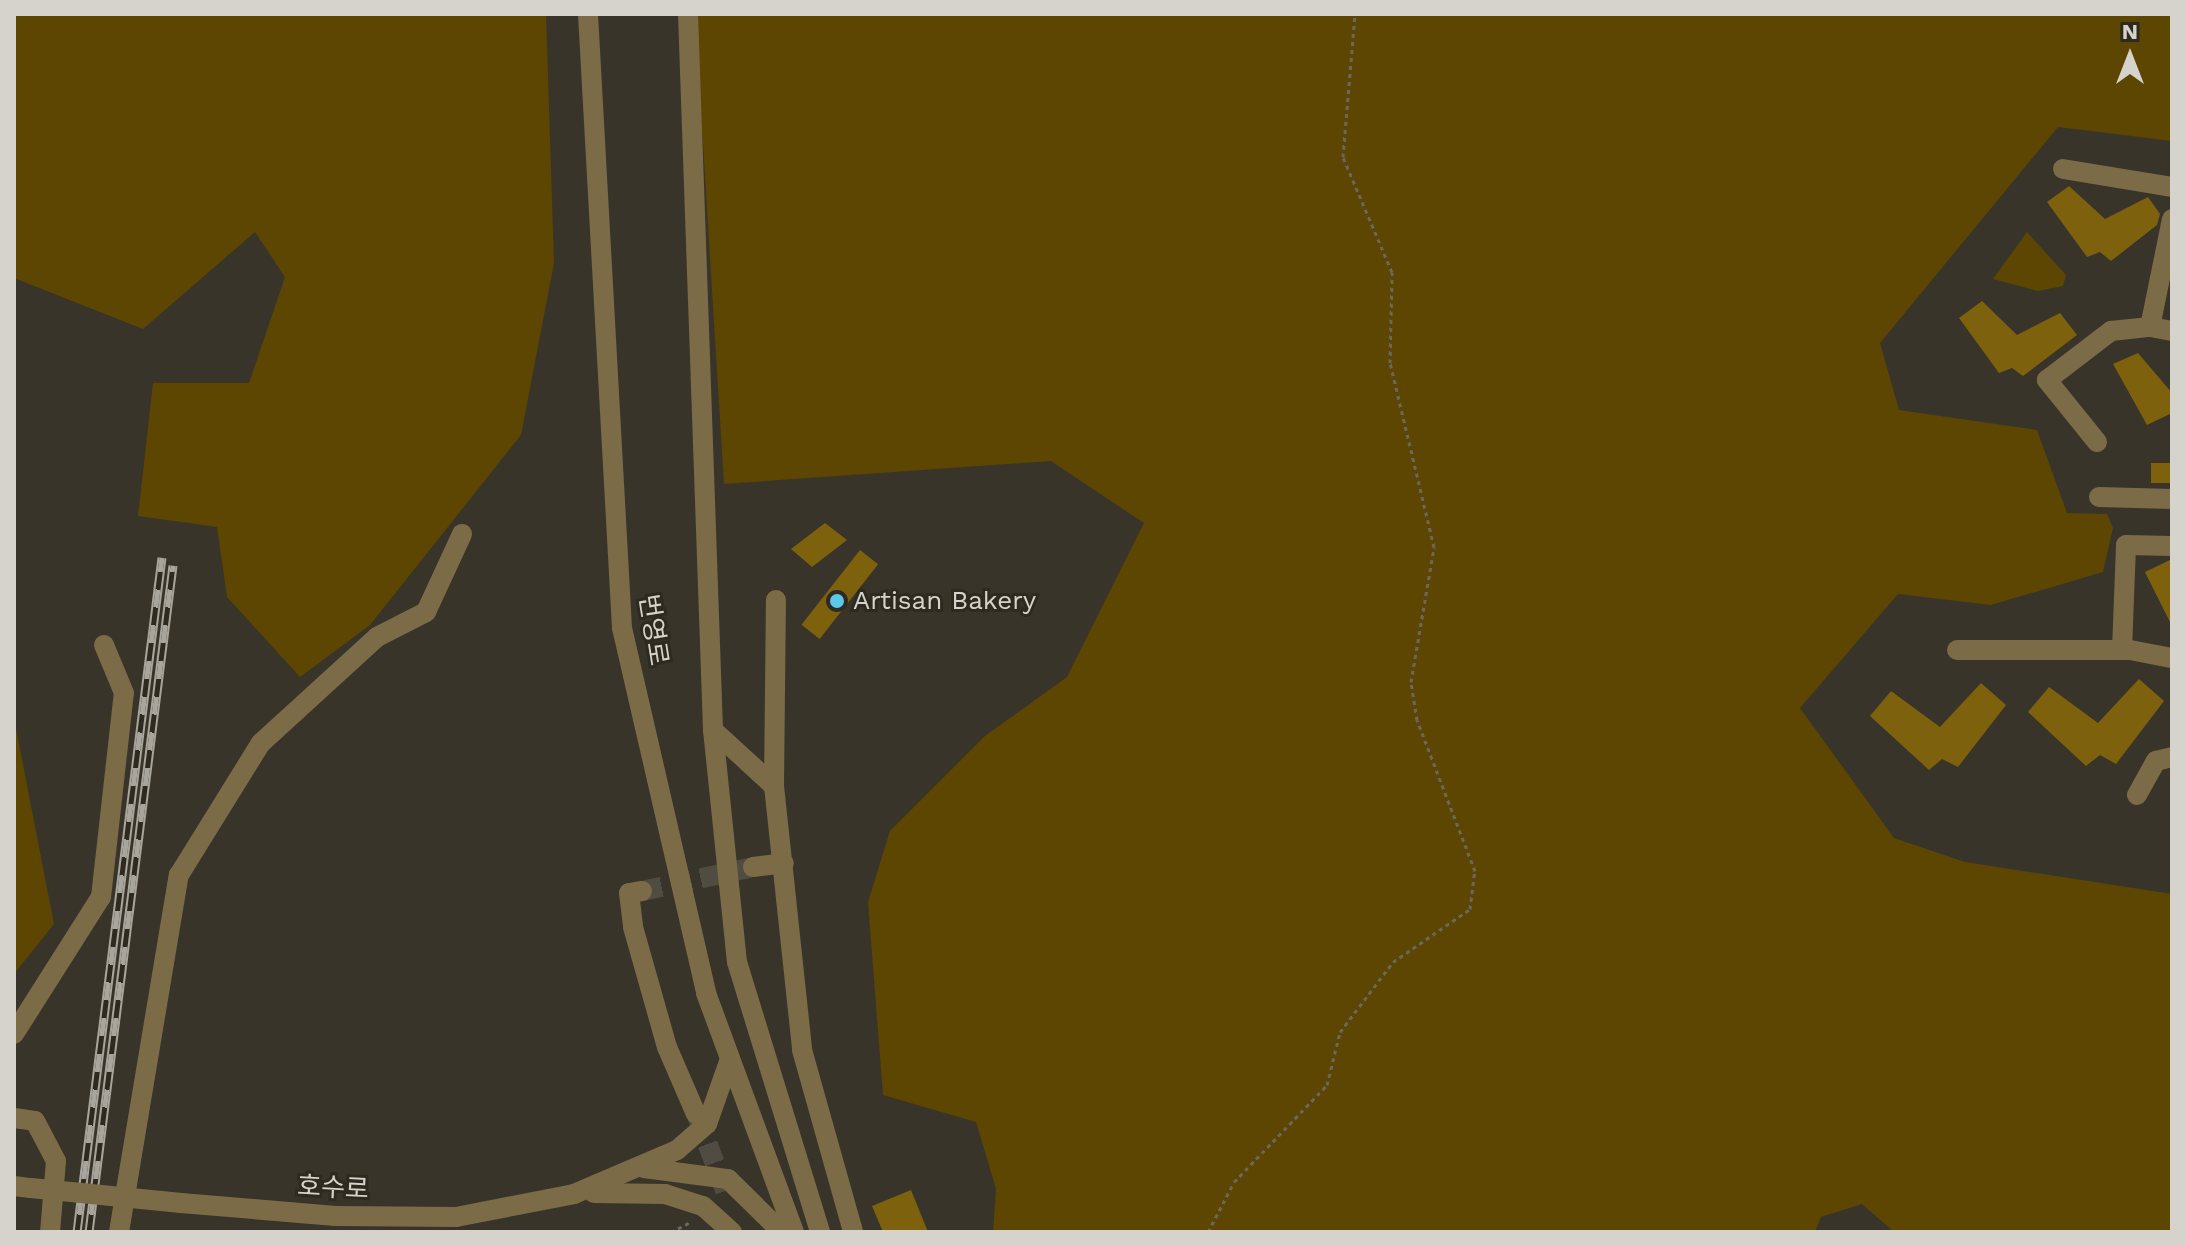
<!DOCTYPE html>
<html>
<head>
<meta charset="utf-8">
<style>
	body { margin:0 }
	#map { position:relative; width:2186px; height:1246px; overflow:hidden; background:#38342a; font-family:"Work Sans","Noto Sans KR",sans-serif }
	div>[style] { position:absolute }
	.green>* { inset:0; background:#5c4601 }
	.building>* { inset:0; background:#7d610c; transform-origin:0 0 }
	.minor-tunnel>* { height:20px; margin-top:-10px; transform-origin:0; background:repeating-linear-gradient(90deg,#504c42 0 20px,transparent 0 30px) }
	.path>* { height:3px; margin-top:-1.5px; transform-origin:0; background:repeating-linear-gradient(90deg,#6b675e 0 4px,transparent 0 8px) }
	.minor>* { height:20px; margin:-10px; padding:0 10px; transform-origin:10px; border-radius:10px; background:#7b6c47 }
	.rail>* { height:9px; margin-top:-4.5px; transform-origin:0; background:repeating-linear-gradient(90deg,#2e2a20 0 18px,#a8a59d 0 36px); box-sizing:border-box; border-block:2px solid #a8a59d }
	.minor-bridge>* { height:20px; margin:-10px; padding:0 10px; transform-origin:10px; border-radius:10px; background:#7b6c47 }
	.dots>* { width:22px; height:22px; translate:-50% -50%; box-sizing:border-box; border:4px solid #2e2a20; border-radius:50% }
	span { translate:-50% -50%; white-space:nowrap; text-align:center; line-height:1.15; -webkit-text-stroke:6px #2e2a20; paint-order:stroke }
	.poi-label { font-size:26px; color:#d5d3cc }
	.left { translate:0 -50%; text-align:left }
	.street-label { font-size:26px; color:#d5d3cc }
	.frame { position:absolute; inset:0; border:16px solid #d5d3cc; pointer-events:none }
	.north { position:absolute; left:2090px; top:16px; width:80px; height:80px; -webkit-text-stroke:6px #2e2a20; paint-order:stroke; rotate:0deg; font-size:22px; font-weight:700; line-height:32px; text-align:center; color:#d5d3cc }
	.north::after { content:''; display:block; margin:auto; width:28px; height:36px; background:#d5d3cc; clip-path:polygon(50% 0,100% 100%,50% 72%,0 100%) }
</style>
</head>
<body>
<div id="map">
	<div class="green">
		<i style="clip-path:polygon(14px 14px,546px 14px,554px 263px,521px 435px,370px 625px,300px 677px,227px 597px,217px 527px,138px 516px,153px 383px,249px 383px,285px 277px,255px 232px,143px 329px,14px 278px)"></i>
		<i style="clip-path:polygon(695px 14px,2172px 14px,2172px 141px,2058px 127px,1880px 343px,1899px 410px,2037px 430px,2067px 513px,2107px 514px,2113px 528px,2103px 572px,1991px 605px,1898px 594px,1800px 708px,1894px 838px,1965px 862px,2172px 894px,2172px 1232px,1894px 1232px,1862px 1204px,1821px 1217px,1815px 1232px,993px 1232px,996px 1189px,976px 1122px,883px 1095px,868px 902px,890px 831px,985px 736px,1067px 677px,1144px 523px,1051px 461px,724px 484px)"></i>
		<i style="clip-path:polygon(2027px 232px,2066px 275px,2063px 286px,2038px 291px,1993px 279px)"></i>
		<i style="clip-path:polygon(14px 718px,54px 924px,14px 974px)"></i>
	</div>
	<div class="building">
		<i style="clip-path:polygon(2069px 186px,2105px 219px,2148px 197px,2160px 214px,2157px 225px,2111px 261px,2100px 252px,2087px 257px,2047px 202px)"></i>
		<i style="clip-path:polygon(1982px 301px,2017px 335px,2060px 313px,2077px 335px,2023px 376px,2012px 368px,1999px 373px,1959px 318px)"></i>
		<i style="clip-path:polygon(2138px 353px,2172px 393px,2172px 413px,2147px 425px,2113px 364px)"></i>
		<i style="left:2151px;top:463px;width:21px;height:20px"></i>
		<i style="clip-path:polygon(825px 523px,847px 540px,812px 567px,791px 549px)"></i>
		<i style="left:860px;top:550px;width:23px;height:95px;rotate:38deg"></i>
		<i style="clip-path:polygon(2172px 559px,2172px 626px,2145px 572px)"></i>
		<i style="clip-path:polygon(2139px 679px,2164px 701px,2116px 764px,2100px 755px,2086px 766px,2028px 712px,2049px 687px,2098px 723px)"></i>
		<i style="clip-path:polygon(1981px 683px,2006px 705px,1958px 767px,1942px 759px,1929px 770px,1870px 716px,1891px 691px,1940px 727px)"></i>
		<i style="clip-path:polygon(911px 1190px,928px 1232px,883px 1232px,872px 1206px)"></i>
	</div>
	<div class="minor-tunnel">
		<i style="left:642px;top:891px;width:114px;rotate:-12.2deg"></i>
		<i style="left:697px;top:1116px;width:88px;rotate:69.3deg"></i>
	</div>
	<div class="path">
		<i style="left:671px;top:1232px;width:20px;rotate:-27deg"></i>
		<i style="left:1208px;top:1232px;width:56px;rotate:-62.5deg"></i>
		<i style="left:1234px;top:1182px;width:134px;rotate:-46.2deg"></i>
		<i style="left:1327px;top:1085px;width:55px;rotate:-76.2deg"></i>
		<i style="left:1340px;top:1032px;width:88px;rotate:-52.9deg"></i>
		<i style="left:1393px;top:962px;width:93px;rotate:-34.5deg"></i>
		<i style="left:1470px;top:909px;width:38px;rotate:-83deg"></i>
		<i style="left:1475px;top:871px;width:162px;rotate:-111deg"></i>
		<i style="left:1417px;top:720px;width:38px;rotate:-99deg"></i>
		<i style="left:1411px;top:682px;width:137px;rotate:-80.3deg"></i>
		<i style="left:1434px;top:547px;width:189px;rotate:-103.4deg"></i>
		<i style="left:1390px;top:363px;width:91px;rotate:-88.7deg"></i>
		<i style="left:1392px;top:272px;width:125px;rotate:-113.1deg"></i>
		<i style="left:1343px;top:157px;width:144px;rotate:-85.2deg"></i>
	</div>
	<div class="minor">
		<i style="left:588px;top:14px;width:615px;rotate:86.83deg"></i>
		<i style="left:622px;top:628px;width:375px;rotate:77deg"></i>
		<i style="left:706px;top:993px;width:255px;rotate:69.8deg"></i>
		<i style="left:688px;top:14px;width:716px;rotate:88deg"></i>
		<i style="left:713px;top:730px;width:233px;rotate:84.1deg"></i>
		<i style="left:737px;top:962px;width:282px;rotate:72.9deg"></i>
		<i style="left:2063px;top:169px;width:110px;rotate:9.4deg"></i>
		<i style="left:2172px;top:219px;width:110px;rotate:101.5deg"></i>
		<i style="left:2150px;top:327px;width:22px;rotate:10deg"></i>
		<i style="left:2097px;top:442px;width:80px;rotate:-128.9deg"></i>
		<i style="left:2047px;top:380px;width:81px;rotate:-37.4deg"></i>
		<i style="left:2111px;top:331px;width:39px;rotate:-6deg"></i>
		<i style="left:2099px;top:497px;width:73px;rotate:1.6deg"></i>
		<i style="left:1957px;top:650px;width:173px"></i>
		<i style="left:2130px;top:650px;width:43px;rotate:10.8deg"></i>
		<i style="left:2122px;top:650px;width:105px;rotate:-87.8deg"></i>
		<i style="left:2126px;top:545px;width:46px;rotate:1.2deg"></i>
		<i style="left:713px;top:730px;width:83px;rotate:42.6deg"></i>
		<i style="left:774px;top:786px;width:265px;rotate:83.9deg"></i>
		<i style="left:802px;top:1050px;width:189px;rotate:74.3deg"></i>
		<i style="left:774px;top:786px;width:186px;rotate:-89.4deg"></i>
		<i style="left:2137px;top:795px;width:39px;rotate:-61deg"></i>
		<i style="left:2156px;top:761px;width:16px;rotate:-14deg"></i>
		<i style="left:753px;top:867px;width:31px;rotate:-7deg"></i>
		<i style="left:642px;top:891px;width:13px;rotate:171deg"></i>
		<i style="left:629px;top:893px;width:34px;rotate:83deg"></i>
		<i style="left:633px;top:927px;width:125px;rotate:74.2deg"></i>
		<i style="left:667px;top:1047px;width:73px;rotate:66.6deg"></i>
		<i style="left:14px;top:1034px;width:162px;rotate:-57.6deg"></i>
		<i style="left:101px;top:897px;width:205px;rotate:-83.6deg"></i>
		<i style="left:124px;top:693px;width:52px;rotate:-112.6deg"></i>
		<i style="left:14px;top:1118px;width:21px;rotate:8deg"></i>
		<i style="left:35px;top:1121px;width:45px;rotate:62.3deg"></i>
		<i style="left:56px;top:1161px;width:71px;rotate:94.8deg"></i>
		<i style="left:644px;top:1168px;width:85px;rotate:7.5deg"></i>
		<i style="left:728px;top:1179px;width:76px;rotate:44.5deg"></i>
		<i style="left:14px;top:1186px;width:17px;rotate:7deg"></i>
		<i style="left:594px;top:1193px;width:71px;rotate:0.8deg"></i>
		<i style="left:665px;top:1194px;width:40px;rotate:18deg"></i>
		<i style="left:703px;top:1206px;width:39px;rotate:42deg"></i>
		<i style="left:181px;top:1203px;width:155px;rotate:4.8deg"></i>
		<i style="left:335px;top:1216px;width:121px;rotate:0.5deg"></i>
		<i style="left:456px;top:1217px;width:120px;rotate:-11deg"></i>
		<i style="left:574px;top:1194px;width:112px;rotate:-23.1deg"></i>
		<i style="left:677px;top:1150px;width:40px;rotate:-41deg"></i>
		<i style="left:707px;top:1124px;width:69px;rotate:-70.5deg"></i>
		<i style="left:119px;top:1232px;width:362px;rotate:-80.5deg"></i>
		<i style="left:179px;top:875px;width:155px;rotate:-58.2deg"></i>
		<i style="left:261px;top:743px;width:157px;rotate:-42.4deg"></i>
		<i style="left:377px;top:637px;width:55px;rotate:-27deg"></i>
		<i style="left:426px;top:612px;width:86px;rotate:-65.2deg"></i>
	</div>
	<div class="rail">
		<i style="left:77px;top:1232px;width:680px;rotate:-82.82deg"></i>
		<i style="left:89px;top:1232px;width:672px;rotate:-82.82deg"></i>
	</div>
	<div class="minor-bridge">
		<i style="left:31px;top:1188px;width:151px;rotate:5.7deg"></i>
	</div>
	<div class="dots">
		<i style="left:837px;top:601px;background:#5cc7e7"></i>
	</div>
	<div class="poi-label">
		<span class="left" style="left:853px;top:601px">Artisan Bakery</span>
	</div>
	<div class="street-label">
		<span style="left:653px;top:630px;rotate:81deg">번영로</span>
		<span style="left:333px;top:1188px;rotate:3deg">호수로</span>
	</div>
	<div class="frame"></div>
	<div class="north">N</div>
</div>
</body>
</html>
